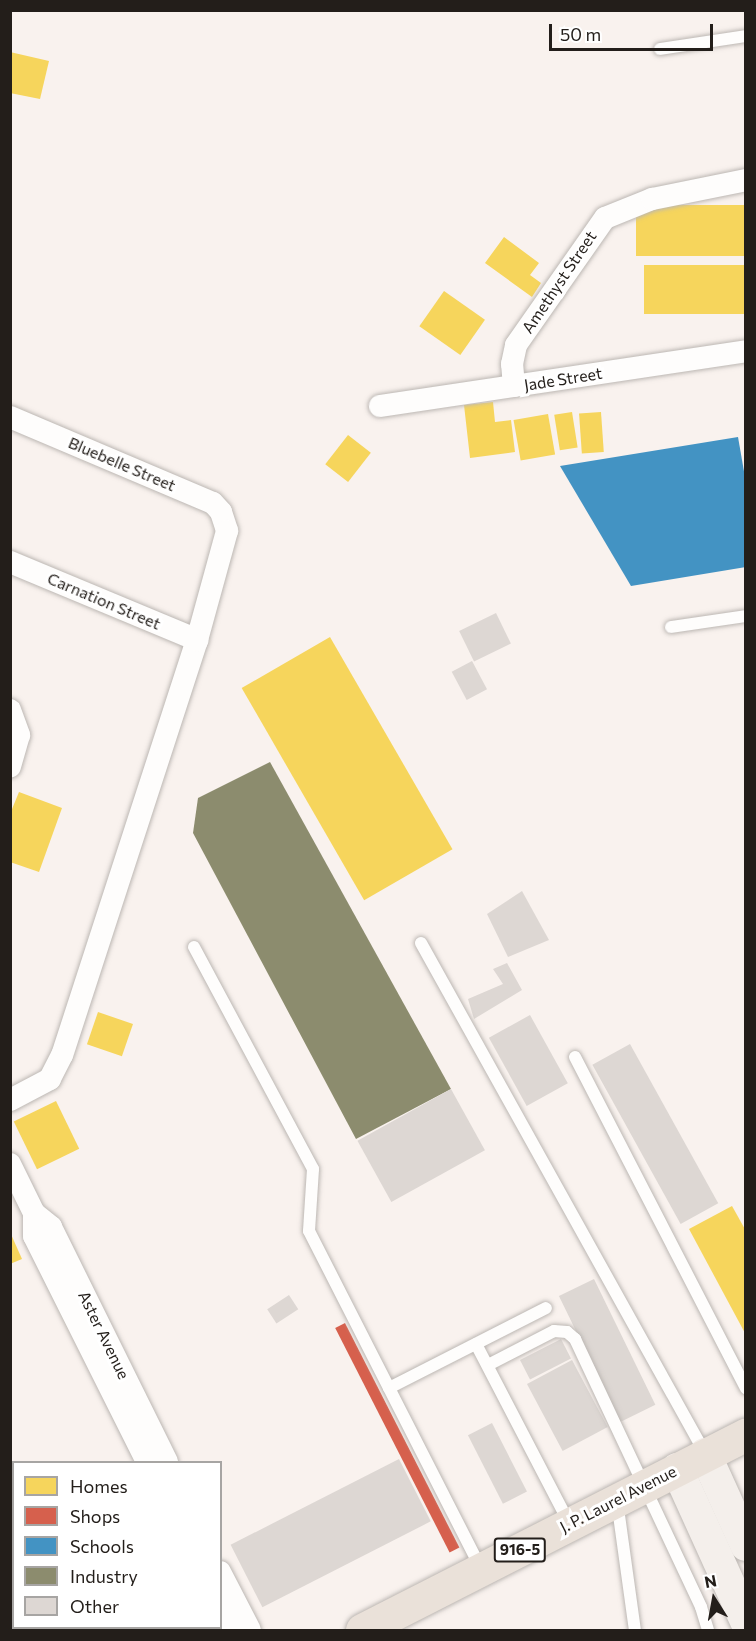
<!DOCTYPE html>
<html>
<head>
<meta charset="utf-8">
<style>
	body { margin:0 }
	#map { position:relative; width:756px; height:1641px; overflow:hidden; background:#f9f2ee; font-family:Commissioner,sans-serif }
	div>[style] { position:absolute }
	.homes>* { inset:0; background:#f6d55c; transform-origin:0 0 }
	.shops>* { inset:0; background:#d6604d; transform-origin:0 0 }
	.schools>* { inset:0; background:#4393c3 }
	.industry>* { inset:0; background:#8c8c6e }
	.building>* { inset:0; background:#ddd7d3; transform-origin:0 0 }
	.roads { filter:drop-shadow(0 0 2px #bcb7b3) drop-shadow(0 0 2px #bcb7b3) }
	.lane>* { height:12px; margin:-6px; padding:0 6px; transform-origin:6px; border-radius:6px; background:#fefdfc }
	.street>* { height:22px; margin:-11px; padding:0 11px; transform-origin:11px; border-radius:11px; background:#fefdfc }
	.secondary>* { height:32px; margin:-16px; padding:0 16px; transform-origin:16px; border-radius:16px; background:#f4efeb }
	.primary>* { height:33px; margin:-16.5px; padding:0 16.5px; transform-origin:16.5px; border-radius:16.5px; background:#eae1d9 }
	span { translate:-50% -50%; white-space:nowrap; text-align:center; line-height:1.15; -webkit-text-stroke:6px #fff; paint-order:stroke }
	.shield-label span { padding:2px 4px; background:#fff; border:2px solid; border-radius:4px; -webkit-text-stroke-width:0 }
	.shield-label { font-size:15px; color:#231e1a; font-weight:700 }
	.street-label { font-size:16px; color:#231e1a }
	.frame { position:absolute; inset:0; border:12px solid #231e1a; pointer-events:none }
	.legend { position:absolute; left:12px; top:1461px; width:210px; height:168px; box-sizing:border-box; background:#fff; border:2px solid #a7a5a3; margin:0; padding:8px 10px; list-style:none; font-size:18px; color:#231e1a }
	.legend li { display:flex; align-items:center; gap:12px; height:30px }
	.legend b { width:30px; border:2px solid #a7a5a3 }
	.north { position:absolute; left:684px; top:1569px; width:60px; height:60px; -webkit-text-stroke:4px #fff; paint-order:stroke; rotate:349deg; font-size:16px; font-weight:700; line-height:24px; text-align:center; color:#231e1a }
	.north::after { content:''; display:block; margin:auto; width:21px; height:27px; background:#231e1a; clip-path:polygon(50% 0,100% 100%,50% 72%,0 100%) }
	.scale { position:absolute; left:549px; top:24px; width:164px; height:27px; box-sizing:border-box; border:3px solid #231e1a; border-top:0; padding-left:8px; font-size:18px; line-height:21px; white-space:nowrap; color:#231e1a; -webkit-text-stroke:4px #fff; paint-order:stroke }
</style>
</head>
<body>
<div id="map">
	<div class="homes">
		<i style="clip-path:polygon(10px 52px,49px 61px,40px 99px,10px 93px)"></i>
		<i style="left:746px;top:205px;width:51px;height:110px;rotate:90deg"></i>
		<i style="clip-path:polygon(504px 237px,539px 263px,530px 275px,541px 283px,532px 297px,485px 263px)"></i>
		<i style="left:746px;top:265px;width:49px;height:102px;rotate:90deg"></i>
		<i style="left:444px;top:291px;width:50px;height:43px;rotate:35deg"></i>
		<i style="clip-path:polygon(493px 402px,495px 422px,511px 420px,515px 452px,470px 458px,464px 405px)"></i>
		<i style="left:572px;top:412px;width:36px;height:18px;rotate:81deg"></i>
		<i style="left:601px;top:412px;width:40px;height:22px;rotate:86deg"></i>
		<i style="left:548px;top:414px;width:41px;height:35px;rotate:80deg"></i>
		<i style="left:348px;top:435px;width:29px;height:37px;rotate:38deg"></i>
		<i style="left:330px;top:637px;width:245px;height:102px;rotate:60deg"></i>
		<i style="clip-path:polygon(19px 792px,62px 808px,39px 872px,10px 862px,10px 814px)"></i>
		<i style="left:98px;top:1012px;width:37px;height:34px;rotate:19deg"></i>
		<i style="left:56px;top:1101px;width:53px;height:47px;rotate:64deg"></i>
		<i style="clip-path:polygon(732px 1206px,746px 1231px,746px 1335px,689px 1229px)"></i>
		<i style="clip-path:polygon(10px 1232px,22px 1259px,10px 1264px)"></i>
	</div>
	<div class="shops">
		<i style="left:345px;top:1323px;width:252px;height:11px;rotate:63deg"></i>
		<i style="clip-path:polygon(72px 1628px,108px 1628px,102px 1630px)"></i>
		<i style="left:124px;top:1628px;width:52px;height:2px"></i>
	</div>
	<div class="schools">
		<i style="clip-path:polygon(738px 437px,746px 483px,746px 567px,631px 586px,560px 466px)"></i>
	</div>
	<div class="industry">
		<i style="clip-path:polygon(270px 762px,451px 1089px,356px 1139px,193px 833px,198px 798px)"></i>
	</div>
	<div class="building">
		<i style="left:496px;top:613px;width:34px;height:41px;rotate:64deg"></i>
		<i style="left:472px;top:661px;width:32px;height:23px;rotate:62deg"></i>
		<i style="clip-path:polygon(522px 891px,549px 940px,508px 957px,487px 914px)"></i>
		<i style="clip-path:polygon(507px 963px,522px 990px,474px 1019px,468px 999px,503px 984px,493px 969px)"></i>
		<i style="left:530px;top:1015px;width:78px;height:47px;rotate:61deg"></i>
		<i style="left:630px;top:1044px;width:182px;height:43px;rotate:61deg"></i>
		<i style="left:451px;top:1089px;width:70px;height:107px;rotate:61deg"></i>
		<i style="left:594px;top:1279px;width:140px;height:39px;rotate:64deg"></i>
		<i style="left:289px;top:1295px;width:17px;height:26px;rotate:57deg"></i>
		<i style="left:561px;top:1339px;width:22px;height:46px;rotate:63deg"></i>
		<i style="left:572px;top:1360px;width:76px;height:51px;rotate:62deg"></i>
		<i style="left:492px;top:1423px;width:77px;height:27px;rotate:63deg"></i>
		<i style="left:399px;top:1459px;width:70px;height:189px;rotate:63deg"></i>
	</div>
	<div class="roads">
		<div class="lane">
			<i style="left:660px;top:49px;width:87px;rotate:-8.6deg"></i>
			<i style="left:671px;top:627px;width:76px;rotate:-8.3deg"></i>
			<i style="left:421px;top:943px;width:584px;rotate:60.89deg"></i>
			<i style="left:194px;top:947px;width:252px;rotate:61.8deg"></i>
			<i style="left:313px;top:1169px;width:62px;rotate:93.7deg"></i>
			<i style="left:309px;top:1231px;width:378px;rotate:63deg"></i>
			<i style="left:575px;top:1057px;width:373px;rotate:62.7deg"></i>
			<i style="left:476px;top:1344px;width:202px;rotate:62.5deg"></i>
			<i style="left:488px;top:1365px;width:74px;rotate:-27.3deg"></i>
			<i style="left:554px;top:1331px;width:13px;rotate:4deg"></i>
			<i style="left:567px;top:1332px;width:11px;rotate:41deg"></i>
			<i style="left:575px;top:1339px;width:296px;rotate:64.8deg"></i>
			<i style="left:701px;top:1607px;width:24px;rotate:73deg"></i>
			<i style="left:389px;top:1388px;width:176px;rotate:-27deg"></i>
			<i style="left:617px;top:1501px;width:130px;rotate:82.1deg"></i>
		</div>
		<div class="street">
			<i style="left:514px;top:386px;width:22px;rotate:-95deg"></i>
			<i style="left:512px;top:364px;width:19px;rotate:-78deg"></i>
			<i style="left:516px;top:345px;width:155px;rotate:-55deg"></i>
			<i style="left:605px;top:218px;width:51px;rotate:-22deg"></i>
			<i style="left:652px;top:199px;width:96px;rotate:-11.4deg"></i>
			<i style="left:380px;top:406px;width:370px;rotate:-8.5deg"></i>
			<i style="left:10px;top:417px;width:220px;rotate:23deg"></i>
			<i style="left:213px;top:503px;width:12px;rotate:48deg"></i>
			<i style="left:221px;top:512px;width:20px;rotate:72deg"></i>
			<i style="left:227px;top:531px;width:113px;rotate:105.4deg"></i>
			<i style="left:197px;top:640px;width:436px;rotate:108deg"></i>
			<i style="left:62px;top:1055px;width:27px;rotate:117deg"></i>
			<i style="left:50px;top:1079px;width:45px;rotate:152.3deg"></i>
			<i style="left:10px;top:562px;width:203px;rotate:22.6deg"></i>
			<i style="left:10px;top:710px;width:27px;rotate:70deg"></i>
			<i style="left:19px;top:735px;width:33px;rotate:106deg"></i>
			<i style="left:10px;top:1164px;width:55px;rotate:63.9deg"></i>
			<i style="left:34px;top:1213px;width:22px;rotate:39deg"></i>
			<i style="left:51px;top:1227px;width:262px;rotate:63.7deg"></i>
			<i style="left:34px;top:1213px;width:23px;rotate:90deg"></i>
			<i style="left:34px;top:1236px;width:253px;rotate:63.4deg"></i>
			<i style="left:220px;top:1572px;width:65px;rotate:62.7deg"></i>
			<i style="left:220px;top:1609px;width:24px;rotate:60deg"></i>
		</div>
		<div class="secondary">
			<i style="left:705px;top:1454px;width:100px;rotate:65.7deg"></i>
			<i style="left:677px;top:1469px;width:167px;rotate:65.6deg"></i>
		</div>
		<div class="primary">
			<i style="left:362px;top:1630px;width:431px;rotate:-27deg"></i>
		</div>
	</div>
	<div class="shield-label">
		<span style="left:520px;top:1550px">916-5</span>
	</div>
	<div class="street-label">
		<span style="left:559px;top:282px;rotate:-56deg">Amethyst Street</span>
		<span style="left:563px;top:379px;rotate:-9deg">Jade Street</span>
		<span style="left:122px;top:464px;rotate:23deg">Bluebelle Street</span>
		<span style="left:104px;top:601px;rotate:23deg">Carnation Street</span>
		<span style="left:104px;top:1335px;rotate:64deg">Aster Avenue</span>
		<span style="left:618px;top:1499px;rotate:-27deg">J. P. Laurel Avenue</span>
	</div>
	<div class="frame"></div>
	<ul class="legend">
	<li><b style="height:16px;background:#f6d55c"></b>Homes</li>
	<li><b style="height:16px;background:#d6604d"></b>Shops</li>
	<li><b style="height:16px;background:#4393c3"></b>Schools</li>
	<li><b style="height:16px;background:#8c8c6e"></b>Industry</li>
	<li><b style="height:16px;background:#ddd7d3"></b>Other</li>
	</ul>
	<div class="north">N</div>
	<div class="scale">50 m</div>
</div>
</body>
</html>
